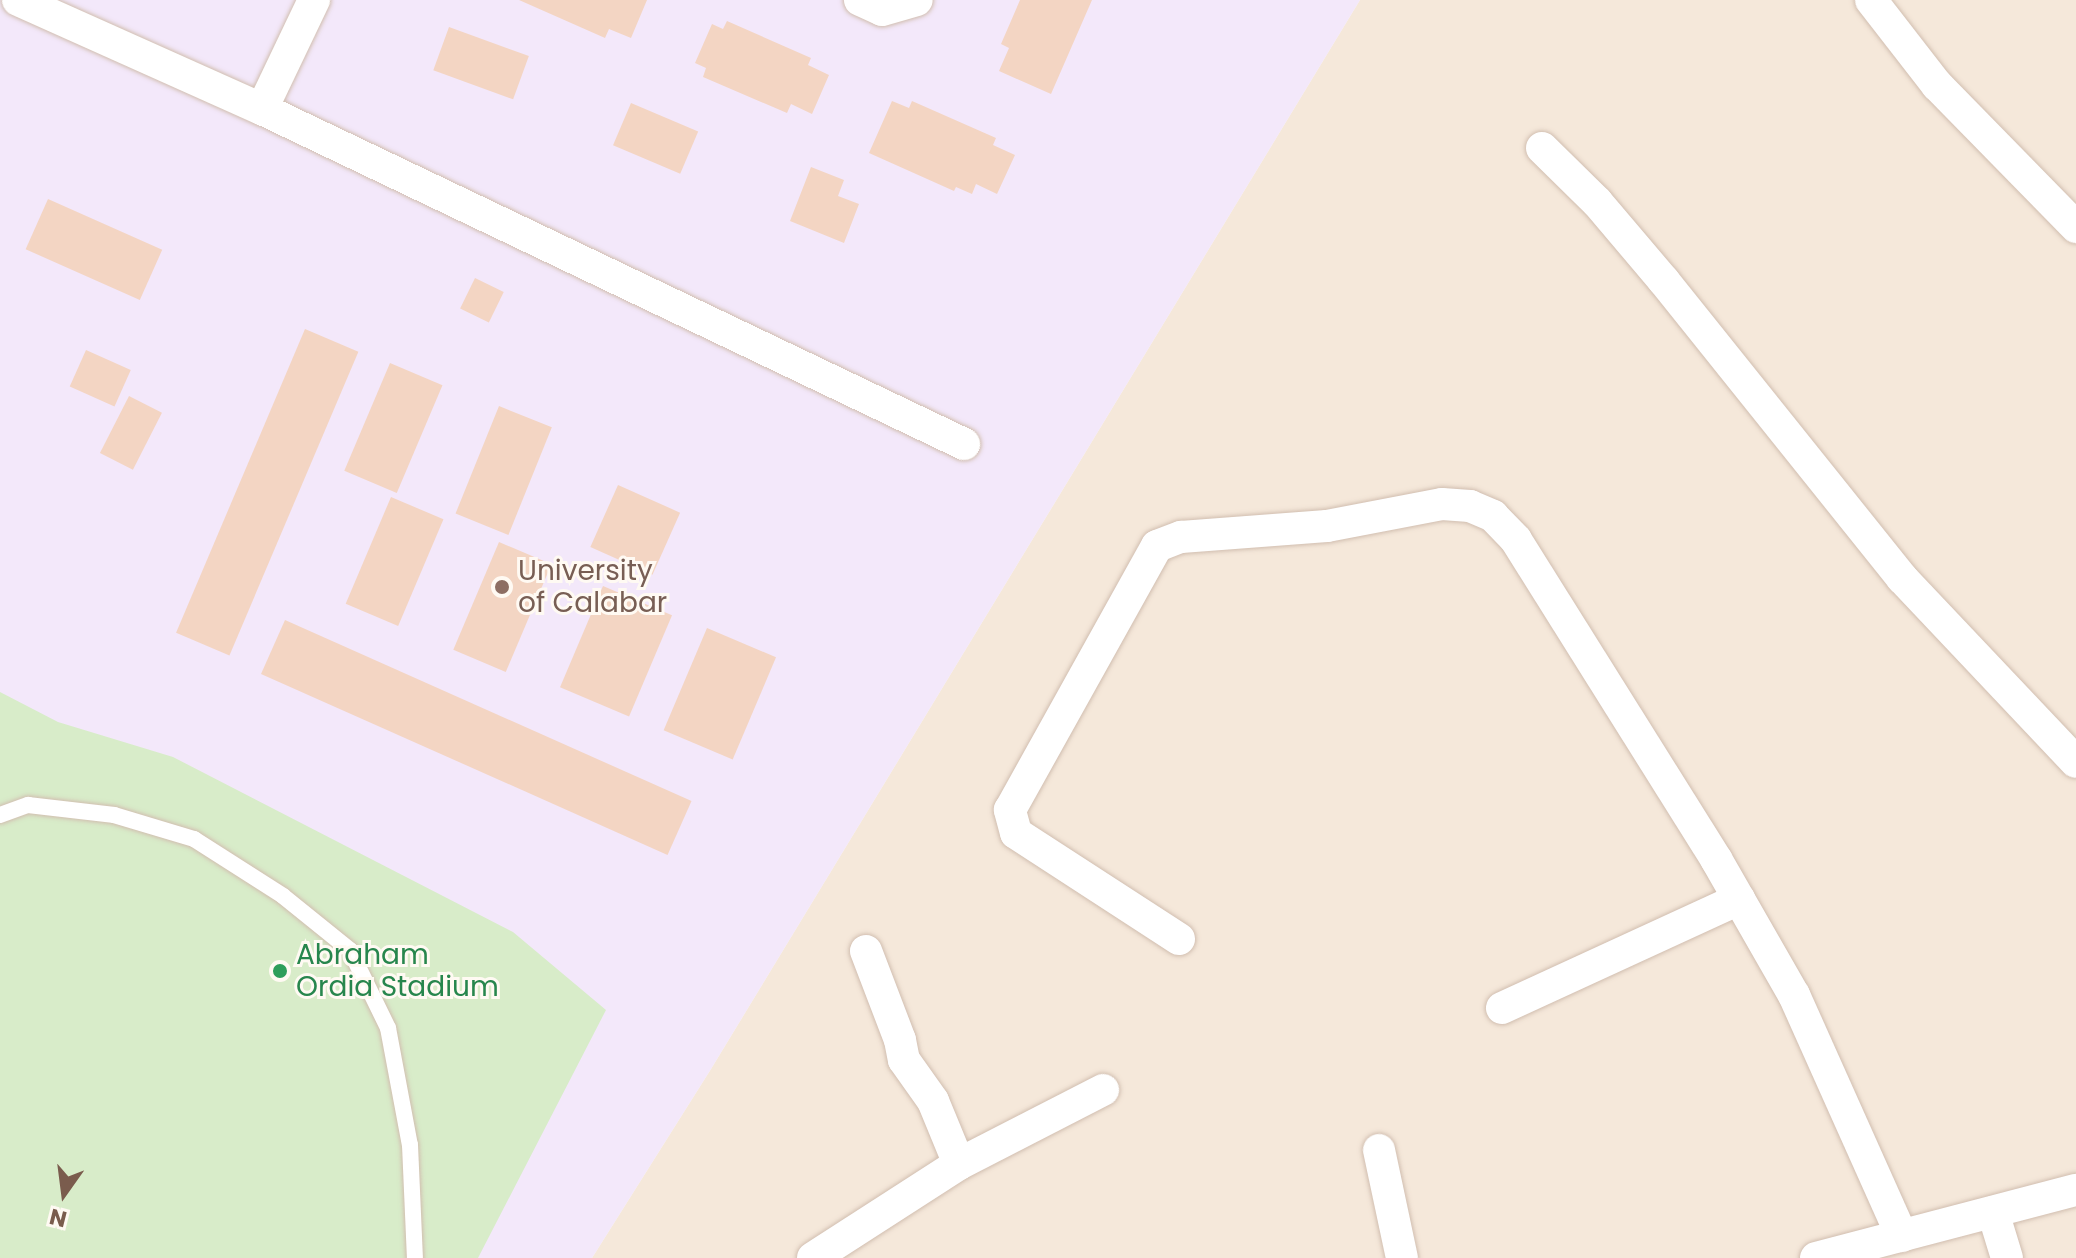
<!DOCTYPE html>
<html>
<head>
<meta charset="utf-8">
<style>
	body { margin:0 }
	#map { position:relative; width:2076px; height:1258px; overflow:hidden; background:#fdf6ec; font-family:Poppins,sans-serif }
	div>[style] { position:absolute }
	.residential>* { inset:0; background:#f5e8da }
	.education>* { inset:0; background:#f3e8fa }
	.green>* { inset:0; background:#d8ecc9 }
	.building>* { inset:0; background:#f3d5c3; transform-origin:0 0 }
	.roads { filter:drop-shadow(0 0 2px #d1beb0) drop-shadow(0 0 2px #d1beb0) }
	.service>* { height:16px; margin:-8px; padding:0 8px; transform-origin:8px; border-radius:8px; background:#fff }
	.minor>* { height:32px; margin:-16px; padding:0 16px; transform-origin:16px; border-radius:16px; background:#fff }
	.dots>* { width:22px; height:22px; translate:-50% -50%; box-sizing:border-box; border:4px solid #fffaf3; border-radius:50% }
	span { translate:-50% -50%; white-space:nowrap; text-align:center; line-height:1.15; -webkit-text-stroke:6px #fffaf3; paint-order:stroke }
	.education-label { font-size:28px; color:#785e54 }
	.left { translate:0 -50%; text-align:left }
	.leisure-label { font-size:28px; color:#27864d }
	.north { position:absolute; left:24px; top:1154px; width:80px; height:80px; -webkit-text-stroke:6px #fffaf3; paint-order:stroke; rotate:194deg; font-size:22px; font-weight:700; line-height:32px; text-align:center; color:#7a5c4d }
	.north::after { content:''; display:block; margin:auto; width:28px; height:36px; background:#7a5c4d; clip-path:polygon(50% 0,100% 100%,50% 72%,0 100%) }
</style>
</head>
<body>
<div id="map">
	<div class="residential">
		<i style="clip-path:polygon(1360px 0,2076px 0,2076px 1258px,592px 1258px,711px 1069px)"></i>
	</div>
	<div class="education">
		<i style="clip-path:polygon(0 0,1360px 0,711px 1069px,592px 1258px,0 1258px)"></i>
	</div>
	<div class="green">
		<i style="clip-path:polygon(0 692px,58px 722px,173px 757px,513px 932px,606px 1010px,478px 1258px,0 1258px)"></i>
	</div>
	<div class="building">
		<i style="clip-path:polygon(519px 0,647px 0,631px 38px,609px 29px,605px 38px)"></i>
		<i style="clip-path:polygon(1020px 0,1092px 0,1051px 94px,999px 71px,1009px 48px,1001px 44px)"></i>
		<i style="clip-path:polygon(727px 21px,811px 58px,808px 65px,829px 75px,812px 114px,791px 104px,787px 113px,703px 77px,706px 68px,695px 63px,712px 24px,723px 29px)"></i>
		<i style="left:449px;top:27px;width:85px;height:46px;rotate:20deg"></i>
		<i style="clip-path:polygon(892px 101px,909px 108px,912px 101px,996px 138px,993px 145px,1015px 155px,997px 194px,976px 184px,972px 194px,956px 187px,954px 191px,869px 153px)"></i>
		<i style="left:631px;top:103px;width:73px;height:46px;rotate:23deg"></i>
		<i style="clip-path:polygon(811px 167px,844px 180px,838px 196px,859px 204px,844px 243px,790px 221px)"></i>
		<i style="left:48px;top:199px;width:125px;height:55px;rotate:24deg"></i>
		<i style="left:475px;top:278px;width:32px;height:34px;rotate:26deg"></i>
		<i style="left:305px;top:329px;width:58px;height:330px;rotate:23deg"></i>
		<i style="left:86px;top:350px;width:49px;height:40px;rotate:24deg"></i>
		<i style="left:390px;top:363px;width:57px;height:117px;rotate:23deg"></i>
		<i style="left:129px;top:396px;width:37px;height:64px;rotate:27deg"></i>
		<i style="left:499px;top:406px;width:57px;height:116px;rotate:22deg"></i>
		<i style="left:618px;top:485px;width:68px;height:68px;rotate:24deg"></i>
		<i style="left:391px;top:497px;width:57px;height:116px;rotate:23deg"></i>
		<i style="left:499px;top:542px;width:57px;height:117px;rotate:23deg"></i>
		<i style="left:603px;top:586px;width:75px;height:110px;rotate:23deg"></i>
		<i style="left:285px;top:620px;width:445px;height:59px;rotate:24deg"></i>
		<i style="left:707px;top:628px;width:75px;height:111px;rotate:23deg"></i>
	</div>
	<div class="roads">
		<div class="service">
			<i style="left:0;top:815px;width:30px;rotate:-20deg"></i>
			<i style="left:28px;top:805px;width:87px;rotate:6.6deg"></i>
			<i style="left:114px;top:815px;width:84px;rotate:16.7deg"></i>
			<i style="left:194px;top:839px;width:106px;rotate:32.6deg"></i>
			<i style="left:283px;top:896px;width:86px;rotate:38.9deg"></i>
			<i style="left:350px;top:950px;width:87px;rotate:64deg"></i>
			<i style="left:388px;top:1028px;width:119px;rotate:79.4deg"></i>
			<i style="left:410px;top:1145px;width:113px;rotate:87.5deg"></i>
		</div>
		<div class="minor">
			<i style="left:18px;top:0;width:267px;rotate:24.1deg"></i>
			<i style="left:262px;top:109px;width:778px;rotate:25.51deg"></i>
			<i style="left:860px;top:0;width:24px;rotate:24deg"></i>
			<i style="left:882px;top:10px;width:36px;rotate:-16deg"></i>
			<i style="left:1871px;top:0;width:108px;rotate:52.2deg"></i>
			<i style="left:1937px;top:85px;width:199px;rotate:45.6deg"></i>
			<i style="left:262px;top:109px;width:121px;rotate:-64.5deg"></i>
			<i style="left:1542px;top:148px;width:77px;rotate:44.5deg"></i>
			<i style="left:1597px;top:202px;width:104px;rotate:49.7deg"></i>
			<i style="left:1664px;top:281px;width:381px;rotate:51.3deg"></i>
			<i style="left:1902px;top:578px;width:253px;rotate:46.6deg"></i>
			<i style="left:1179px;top:939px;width:194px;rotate:-147deg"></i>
			<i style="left:1016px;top:833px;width:24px;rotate:-105deg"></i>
			<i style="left:1010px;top:810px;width:302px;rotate:-60.9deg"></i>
			<i style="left:1157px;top:546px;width:26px;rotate:-21deg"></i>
			<i style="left:1181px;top:537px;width:146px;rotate:-4.3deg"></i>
			<i style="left:1327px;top:526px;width:117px;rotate:-10.8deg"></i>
			<i style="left:1442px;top:504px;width:28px;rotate:4deg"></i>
			<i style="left:1470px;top:506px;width:25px;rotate:23deg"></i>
			<i style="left:1493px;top:516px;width:33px;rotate:46deg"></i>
			<i style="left:1516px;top:540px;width:377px;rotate:57.9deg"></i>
			<i style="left:1716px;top:859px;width:157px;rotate:60.2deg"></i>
			<i style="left:1794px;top:995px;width:264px;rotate:65.9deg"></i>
			<i style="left:866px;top:951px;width:95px;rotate:69.1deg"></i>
			<i style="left:900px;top:1040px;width:20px;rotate:79deg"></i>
			<i style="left:904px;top:1060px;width:50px;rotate:54.7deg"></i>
			<i style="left:933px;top:1101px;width:68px;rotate:67.6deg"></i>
			<i style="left:1502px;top:1008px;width:261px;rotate:-24.7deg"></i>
			<i style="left:1379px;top:1150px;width:110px;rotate:78deg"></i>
			<i style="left:1993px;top:1212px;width:48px;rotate:73.1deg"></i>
			<i style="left:813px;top:1258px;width:174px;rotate:-32.8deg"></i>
			<i style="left:959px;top:1164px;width:162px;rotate:-27.2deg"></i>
			<i style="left:1816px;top:1258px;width:269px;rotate:-14.7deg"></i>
		</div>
	</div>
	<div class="dots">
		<i style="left:502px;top:587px;background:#8d6e63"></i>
		<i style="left:280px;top:971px;background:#2e9e5b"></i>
	</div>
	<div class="education-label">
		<span class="left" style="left:518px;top:587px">University<br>of Calabar</span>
	</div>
	<div class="leisure-label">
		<span class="left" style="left:296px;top:971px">Abraham<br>Ordia Stadium</span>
	</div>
	<div class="north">N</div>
</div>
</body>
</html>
